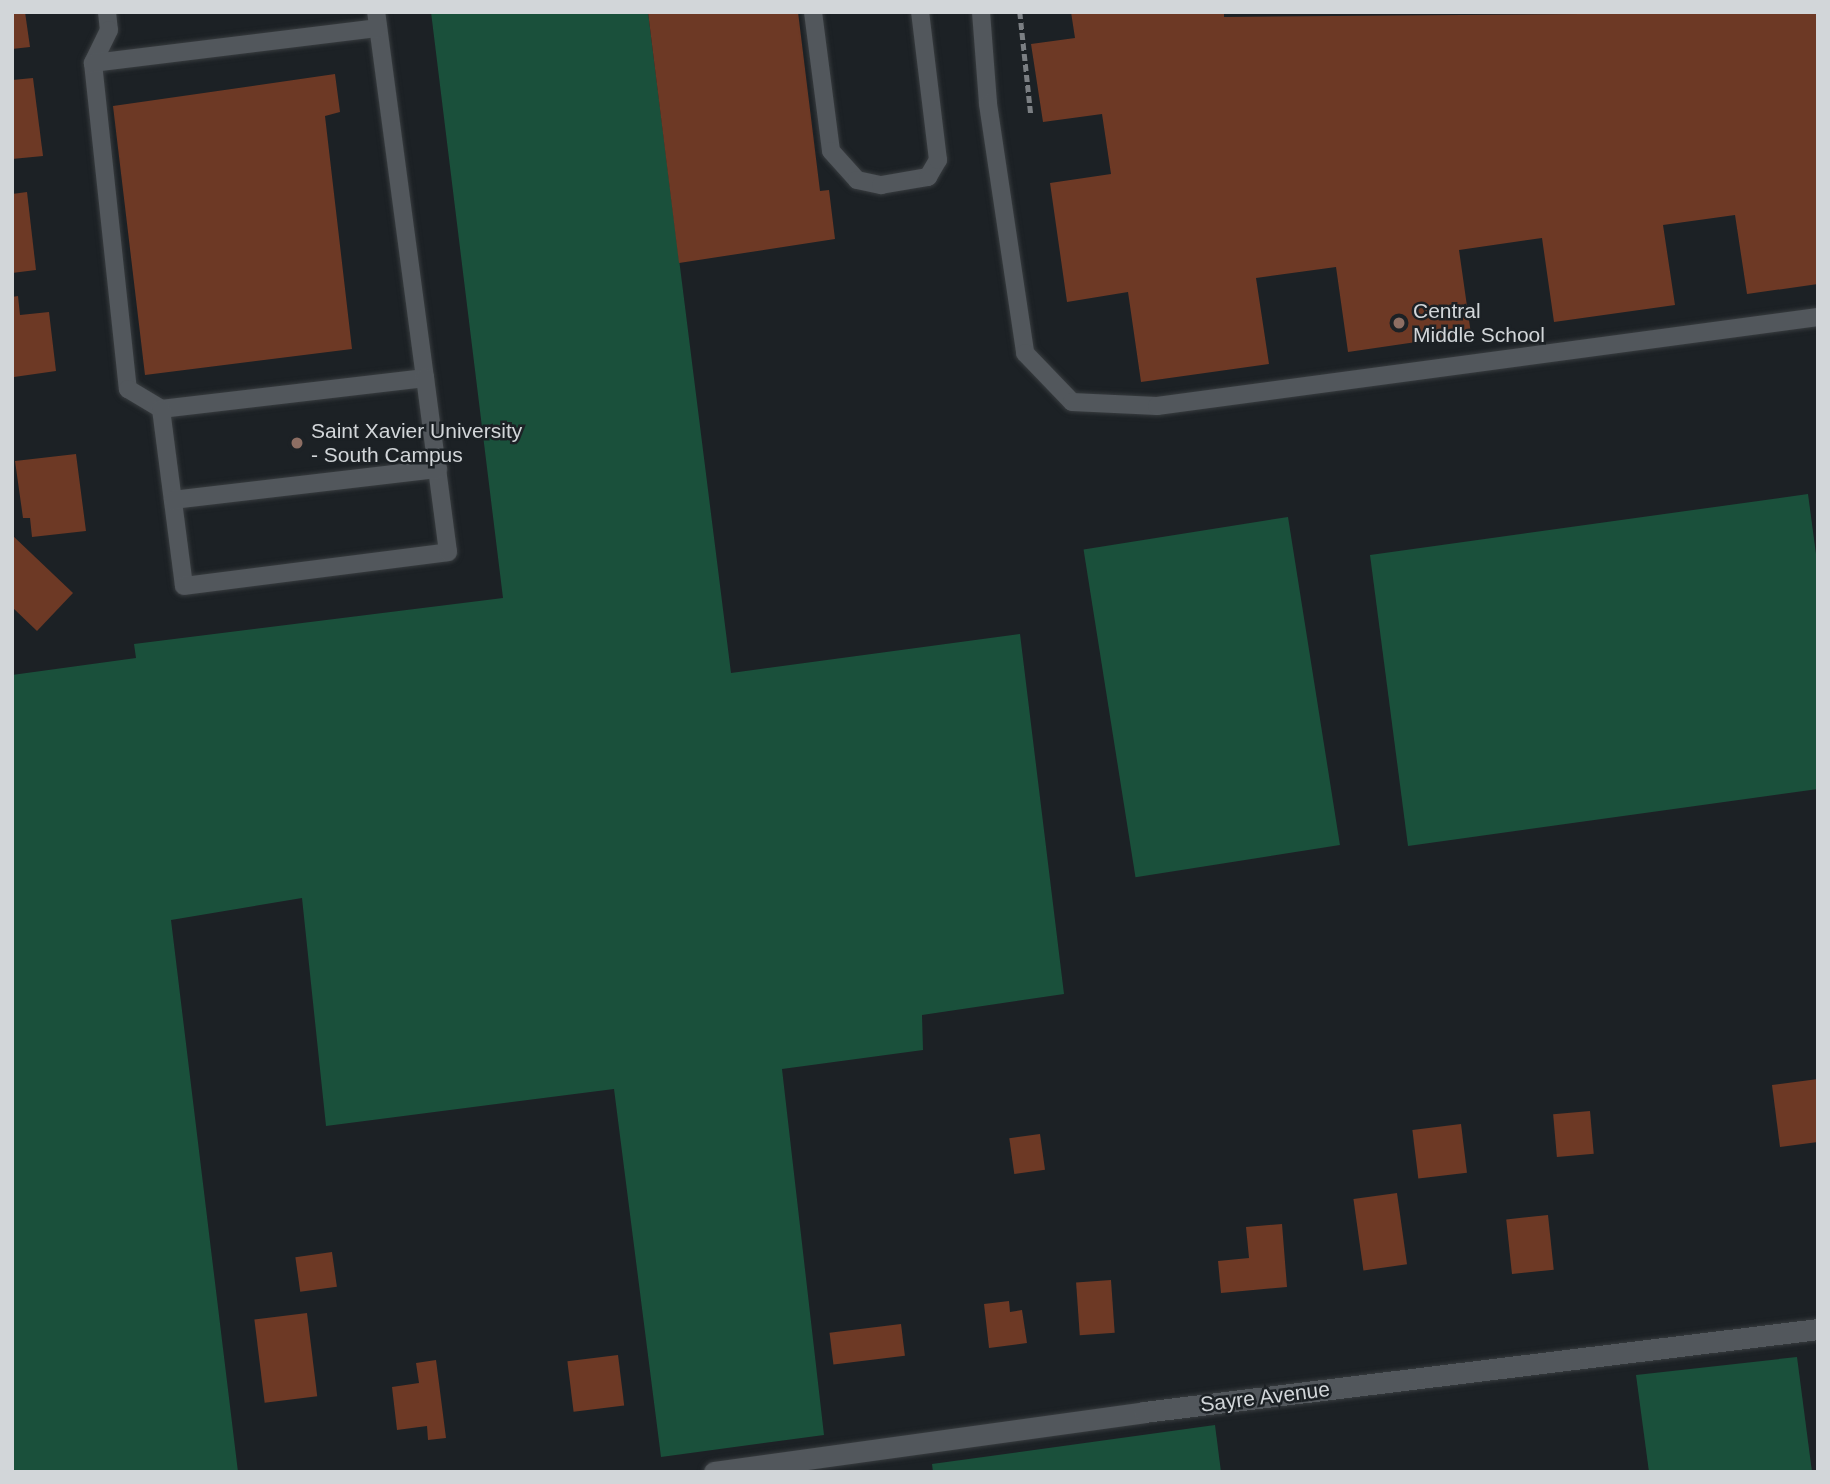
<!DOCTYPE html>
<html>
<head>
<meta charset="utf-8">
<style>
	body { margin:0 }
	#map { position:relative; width:1830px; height:1484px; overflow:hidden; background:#1c2125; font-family:Arial,sans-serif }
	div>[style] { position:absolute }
	.green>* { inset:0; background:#1a503b; transform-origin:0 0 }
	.building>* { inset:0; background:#6d3925; transform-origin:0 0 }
	.path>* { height:4.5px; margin-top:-2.25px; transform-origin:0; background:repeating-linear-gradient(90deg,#7b7f83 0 7px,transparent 0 10.5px) }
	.roads { filter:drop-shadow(0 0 2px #383c3f) drop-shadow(0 0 2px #383c3f) }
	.service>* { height:18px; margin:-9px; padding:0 9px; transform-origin:9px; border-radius:9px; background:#52575c }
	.minor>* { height:21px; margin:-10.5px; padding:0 10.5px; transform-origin:10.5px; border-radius:10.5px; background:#52575c }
	.dots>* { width:19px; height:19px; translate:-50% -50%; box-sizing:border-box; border:4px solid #1c2125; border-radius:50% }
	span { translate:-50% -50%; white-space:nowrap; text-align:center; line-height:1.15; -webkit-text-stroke:5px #1c2125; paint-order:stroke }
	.poi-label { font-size:21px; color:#d2d6d9 }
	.left { translate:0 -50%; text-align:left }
	.street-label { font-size:21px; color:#d2d6d9 }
	.frame { position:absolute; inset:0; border:14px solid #d2d6d9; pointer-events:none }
</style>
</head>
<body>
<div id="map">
	<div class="green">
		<i style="clip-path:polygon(431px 12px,648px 12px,731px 673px,1020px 634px,1064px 994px,922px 1015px,923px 1050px,782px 1069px,824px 1435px,661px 1457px,614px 1089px,326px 1126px,302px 898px,171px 920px,238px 1472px,12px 1472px,12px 675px,136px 658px,134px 644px,503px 598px)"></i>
		<i style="clip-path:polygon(1808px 494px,1818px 569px,1818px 789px,1408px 846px,1370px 555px)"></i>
		<i style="left:1288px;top:517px;width:332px;height:207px;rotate:81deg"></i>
		<i style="clip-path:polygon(1797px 1357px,1812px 1472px,1649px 1472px,1636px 1375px)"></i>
		<i style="clip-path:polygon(1215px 1425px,1221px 1472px,933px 1472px,932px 1464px)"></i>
	</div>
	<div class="building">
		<i style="clip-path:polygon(12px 12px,25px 12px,30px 47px,12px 49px)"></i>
		<i style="clip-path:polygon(648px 12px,798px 12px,820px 191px,829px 190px,835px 239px,679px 263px)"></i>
		<i style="clip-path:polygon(1071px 12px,1224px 12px,1224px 17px,1818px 12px,1818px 284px,1747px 294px,1735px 215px,1663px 225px,1675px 305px,1554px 322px,1542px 238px,1459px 250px,1471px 334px,1348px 352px,1336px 267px,1256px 278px,1269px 364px,1141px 382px,1128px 292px,1067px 302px,1050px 183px,1111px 174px,1102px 114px,1043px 122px,1031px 44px,1075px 38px)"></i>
		<i style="clip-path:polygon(335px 74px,340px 112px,325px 116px,352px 349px,145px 375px,113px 106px)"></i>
		<i style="clip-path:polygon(33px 78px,43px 156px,12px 159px,12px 80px)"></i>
		<i style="clip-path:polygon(27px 192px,36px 270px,12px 273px,12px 194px)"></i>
		<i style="clip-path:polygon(18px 296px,20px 315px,49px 312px,56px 371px,14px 377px,12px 297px)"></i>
		<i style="clip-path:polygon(76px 454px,86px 531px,32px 537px,30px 518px,23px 518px,15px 461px)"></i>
		<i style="clip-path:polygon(12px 535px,73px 593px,37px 631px,12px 607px)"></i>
		<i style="clip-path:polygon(1818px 1079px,1818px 1142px,1780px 1147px,1772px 1085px)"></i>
		<i style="left:1590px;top:1111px;width:43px;height:37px;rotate:85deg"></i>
		<i style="left:1461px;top:1124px;width:49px;height:49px;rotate:83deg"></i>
		<i style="left:1040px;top:1134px;width:36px;height:31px;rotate:82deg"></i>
		<i style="left:1397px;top:1193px;width:72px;height:44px;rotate:82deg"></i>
		<i style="left:1548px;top:1215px;width:55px;height:42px;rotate:84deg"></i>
		<i style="clip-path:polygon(1282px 1224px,1287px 1287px,1221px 1293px,1218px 1261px,1249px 1258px,1246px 1227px)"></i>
		<i style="left:332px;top:1252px;width:35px;height:37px;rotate:82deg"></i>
		<i style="left:1111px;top:1280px;width:53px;height:35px;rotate:86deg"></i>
		<i style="clip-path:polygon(1009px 1301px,1010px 1312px,1022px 1310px,1027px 1343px,989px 1348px,984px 1304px)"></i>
		<i style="left:307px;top:1313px;width:84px;height:53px;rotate:83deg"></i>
		<i style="left:901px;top:1324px;width:32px;height:72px;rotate:83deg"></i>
		<i style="left:618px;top:1355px;width:51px;height:51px;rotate:83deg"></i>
		<i style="clip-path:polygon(436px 1360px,446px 1438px,428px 1440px,427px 1426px,397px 1430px,392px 1387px,419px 1383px,416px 1363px)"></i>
	</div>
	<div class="path">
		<i style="left:1020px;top:12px;width:104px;rotate:83.9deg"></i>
	</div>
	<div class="roads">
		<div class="service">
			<i style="left:107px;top:12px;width:18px;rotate:84deg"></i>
			<i style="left:109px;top:30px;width:37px;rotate:116deg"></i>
			<i style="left:93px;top:63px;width:328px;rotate:83.9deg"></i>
			<i style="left:128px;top:389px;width:39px;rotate:31deg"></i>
			<i style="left:161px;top:409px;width:266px;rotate:-6.7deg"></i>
			<i style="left:425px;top:378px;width:369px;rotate:-97.6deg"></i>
			<i style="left:813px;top:12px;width:140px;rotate:82.6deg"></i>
			<i style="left:831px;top:151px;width:39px;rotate:48deg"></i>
			<i style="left:857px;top:180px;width:25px;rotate:12deg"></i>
			<i style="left:881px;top:185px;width:48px;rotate:-9.7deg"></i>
			<i style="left:928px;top:177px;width:20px;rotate:-60deg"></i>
			<i style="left:938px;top:160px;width:149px;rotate:-96.9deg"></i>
			<i style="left:981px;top:12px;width:92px;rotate:85.6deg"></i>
			<i style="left:988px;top:104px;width:252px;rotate:81.5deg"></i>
			<i style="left:1025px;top:353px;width:68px;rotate:46.2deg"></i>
			<i style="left:1072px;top:402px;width:85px;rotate:2.7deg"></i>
			<i style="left:1157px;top:406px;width:667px;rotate:-7.67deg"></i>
			<i style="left:93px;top:63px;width:287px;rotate:-7deg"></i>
			<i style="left:161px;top:409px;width:178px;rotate:82.6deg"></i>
			<i style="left:184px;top:586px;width:266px;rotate:-7.3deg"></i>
			<i style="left:448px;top:552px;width:176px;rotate:-97.5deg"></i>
			<i style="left:173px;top:500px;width:267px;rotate:-6.7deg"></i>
		</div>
		<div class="minor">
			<i style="left:714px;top:1472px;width:434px;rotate:-7.9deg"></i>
			<i style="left:1144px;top:1412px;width:679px;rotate:-7.02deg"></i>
		</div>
	</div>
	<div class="dots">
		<i style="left:1399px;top:323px;background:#8d6e63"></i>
		<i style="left:297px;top:443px;background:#8d6e63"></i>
	</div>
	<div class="poi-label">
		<span class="left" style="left:1413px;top:323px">Central<br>Middle School</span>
		<span class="left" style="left:311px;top:443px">Saint Xavier University<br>- South Campus</span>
	</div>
	<div class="street-label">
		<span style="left:1265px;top:1397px;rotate:-7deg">Sayre Avenue</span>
	</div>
	<div class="frame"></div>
</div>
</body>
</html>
